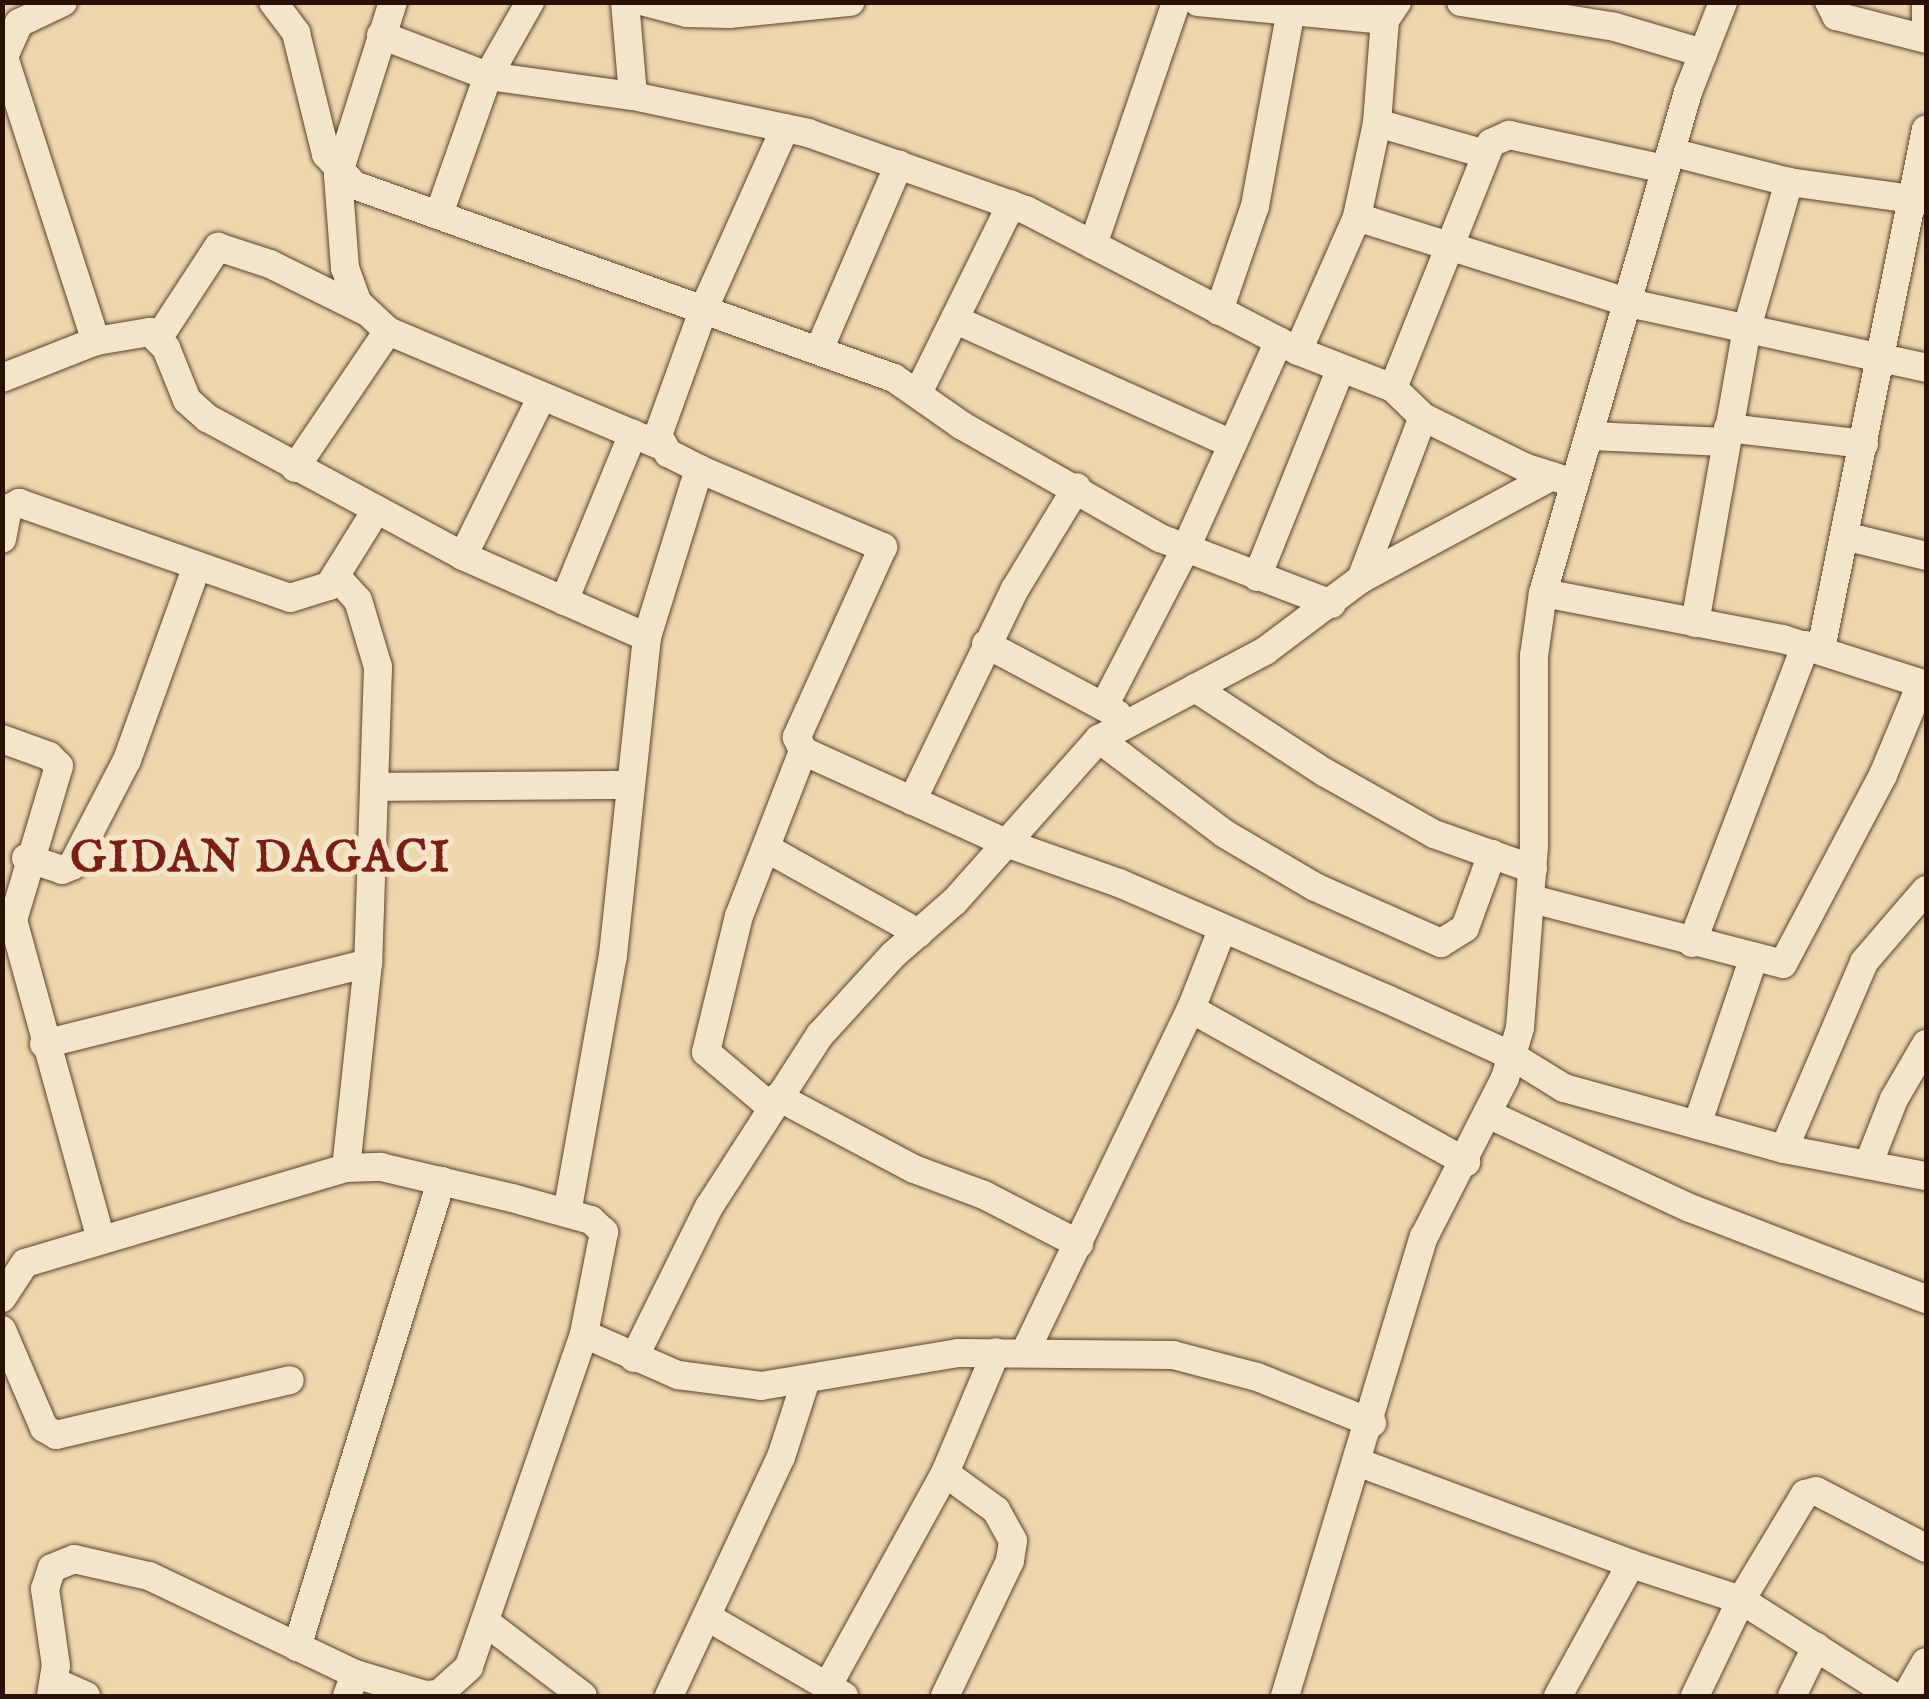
<!DOCTYPE html>
<html>
<head>
<meta charset="utf-8">
<style>
	body { margin:0 }
	#map { position:relative; width:1929px; height:1699px; overflow:hidden; background:#eed7ad; font-family:"IM FELL English",serif }
	div>[style] { position:absolute }
	.roads { filter:drop-shadow(0 0 2px #5a432f) drop-shadow(0 0 2px #5a432f) }
	.minor>* { height:28px; margin:-14px; padding:0 14px; transform-origin:14px; border-radius:14px; background:#f4e5ca }
	span { translate:-50% -50%; white-space:nowrap; text-align:center; line-height:1.15; -webkit-text-stroke:10px #f4e5ca; paint-order:stroke }
	.district-label { font-size:45px; color:#7a1f14; font-weight:700; letter-spacing:2.5px }
	.frame { position:absolute; inset:0; border:5px solid #291205; pointer-events:none }
</style>
</head>
<body>
<div id="map">
	<div class="roads">
		<div class="minor">
			<i style="left:63px;top:2px;width:49px;rotate:154.5deg"></i>
			<i style="left:19px;top:23px;width:37px;rotate:114deg"></i>
			<i style="left:4px;top:57px;width:299px;rotate:72.1deg"></i>
			<i style="left:273px;top:2px;width:39px;rotate:53deg"></i>
			<i style="left:296px;top:33px;width:125px;rotate:76.1deg"></i>
			<i style="left:326px;top:154px;width:42px;rotate:47.9deg"></i>
			<i style="left:354px;top:185px;width:573px;rotate:19.67deg"></i>
			<i style="left:894px;top:378px;width:82px;rotate:35deg"></i>
			<i style="left:961px;top:425px;width:229px;rotate:29.6deg"></i>
			<i style="left:1160px;top:538px;width:184px;rotate:21deg"></i>
			<i style="left:393px;top:2px;width:182px;rotate:107.6deg"></i>
			<i style="left:338px;top:175px;width:93px;rotate:85.7deg"></i>
			<i style="left:345px;top:268px;width:37px;rotate:70deg"></i>
			<i style="left:358px;top:303px;width:41px;rotate:43deg"></i>
			<i style="left:388px;top:331px;width:294px;rotate:22.8deg"></i>
			<i style="left:625px;top:2px;width:94px;rotate:85.1deg"></i>
			<i style="left:645px;top:2px;width:43px;rotate:14.7deg"></i>
			<i style="left:687px;top:13px;width:42px;rotate:1.4deg"></i>
			<i style="left:729px;top:14px;width:122px;rotate:-5.7deg"></i>
			<i style="left:1198px;top:2px;width:188px;rotate:5.5deg"></i>
			<i style="left:1385px;top:20px;width:22px;rotate:-56deg"></i>
			<i style="left:1461px;top:2px;width:156px;rotate:9.2deg"></i>
			<i style="left:1615px;top:27px;width:92px;rotate:16.5deg"></i>
			<i style="left:1829px;top:2px;width:16px;rotate:63deg"></i>
			<i style="left:1836px;top:16px;width:93px;rotate:14.3deg"></i>
			<i style="left:1926px;top:2px;width:27px;rotate:90deg"></i>
			<i style="left:381px;top:35px;width:115px;rotate:21deg"></i>
			<i style="left:488px;top:76px;width:146px;rotate:7.9deg"></i>
			<i style="left:633px;top:96px;width:179px;rotate:11.9deg"></i>
			<i style="left:808px;top:133px;width:231px;rotate:19.5deg"></i>
			<i style="left:1026px;top:210px;width:306px;rotate:27.4deg"></i>
			<i style="left:1298px;top:351px;width:102px;rotate:21.3deg"></i>
			<i style="left:1393px;top:388px;width:42px;rotate:44deg"></i>
			<i style="left:1423px;top:417px;width:113px;rotate:26.3deg"></i>
			<i style="left:1524px;top:467px;width:40px;rotate:18deg"></i>
			<i style="left:1377px;top:123px;width:112px;rotate:16deg"></i>
			<i style="left:785px;top:128px;width:197px;rotate:114.2deg"></i>
			<i style="left:704px;top:308px;width:135px;rotate:109.9deg"></i>
			<i style="left:658px;top:435px;width:21px;rotate:61deg"></i>
			<i style="left:668px;top:453px;width:35px;rotate:27deg"></i>
			<i style="left:699px;top:469px;width:200px;rotate:23deg"></i>
			<i style="left:883px;top:547px;width:209px;rotate:114.4deg"></i>
			<i style="left:797px;top:737px;width:15px;rotate:67deg"></i>
			<i style="left:803px;top:751px;width:223px;rotate:24.4deg"></i>
			<i style="left:1006px;top:843px;width:120px;rotate:19.5deg"></i>
			<i style="left:1119px;top:883px;width:292px;rotate:23.4deg"></i>
			<i style="left:1387px;top:999px;width:137px;rotate:24.5deg"></i>
			<i style="left:1512px;top:1056px;width:61px;rotate:31.6deg"></i>
			<i style="left:1564px;top:1088px;width:228px;rotate:15.5deg"></i>
			<i style="left:1784px;top:1149px;width:145px;rotate:10.8deg"></i>
			<i style="left:1671px;top:152px;width:122px;rotate:14.3deg"></i>
			<i style="left:1789px;top:182px;width:138px;rotate:7.9deg"></i>
			<i style="left:439px;top:214px;width:146px;rotate:-70.5deg"></i>
			<i style="left:488px;top:76px;width:85px;rotate:-60.4deg"></i>
			<i style="left:1357px;top:217px;width:285px;rotate:17.5deg"></i>
			<i style="left:1629px;top:303px;width:304px;rotate:12.3deg"></i>
			<i style="left:1093px;top:245px;width:257px;rotate:-71.1deg"></i>
			<i style="left:1219px;top:311px;width:111px;rotate:-71.1deg"></i>
			<i style="left:1255px;top:206px;width:194px;rotate:-79.6deg"></i>
			<i style="left:956px;top:320px;width:303px;rotate:24.2deg"></i>
			<i style="left:159px;top:337px;width:108px;rotate:-56.8deg"></i>
			<i style="left:218px;top:247px;width:55px;rotate:18.1deg"></i>
			<i style="left:270px;top:264px;width:106px;rotate:26.3deg"></i>
			<i style="left:819px;top:350px;width:202px;rotate:-66.7deg"></i>
			<i style="left:1298px;top:351px;width:146px;rotate:-66.2deg"></i>
			<i style="left:1357px;top:217px;width:96px;rotate:-78deg"></i>
			<i style="left:1377px;top:123px;width:103px;rotate:-85.6deg"></i>
			<i style="left:2px;top:378px;width:101px;rotate:-21.5deg"></i>
			<i style="left:96px;top:341px;width:55px;rotate:-9.5deg"></i>
			<i style="left:150px;top:332px;width:23px;rotate:45deg"></i>
			<i style="left:166px;top:348px;width:56px;rotate:68deg"></i>
			<i style="left:187px;top:400px;width:27px;rotate:42deg"></i>
			<i style="left:207px;top:418px;width:291px;rotate:28.3deg"></i>
			<i style="left:463px;top:556px;width:201px;rotate:23.8deg"></i>
			<i style="left:1393px;top:388px;width:264px;rotate:-68.2deg"></i>
			<i style="left:1491px;top:143px;width:20px;rotate:-24deg"></i>
			<i style="left:1509px;top:135px;width:160px;rotate:12.3deg"></i>
			<i style="left:919px;top:391px;width:208px;rotate:-63.7deg"></i>
			<i style="left:1728px;top:428px;width:137px;rotate:6.7deg"></i>
			<i style="left:1591px;top:436px;width:135px;rotate:2.5deg"></i>
			<i style="left:295px;top:468px;width:166px;rotate:-55.8deg"></i>
			<i style="left:1844px;top:536px;width:84px;rotate:13.7deg"></i>
			<i style="left:2px;top:539px;width:31px;rotate:-79deg"></i>
			<i style="left:8px;top:509px;width:13px;rotate:-29deg"></i>
			<i style="left:19px;top:503px;width:287px;rotate:19.3deg"></i>
			<i style="left:290px;top:598px;width:41px;rotate:-17.1deg"></i>
			<i style="left:329px;top:586px;width:87px;rotate:-58.1deg"></i>
			<i style="left:463px;top:556px;width:178px;rotate:-63.7deg"></i>
			<i style="left:337px;top:577px;width:31px;rotate:48deg"></i>
			<i style="left:358px;top:600px;width:70px;rotate:73.4deg"></i>
			<i style="left:378px;top:667px;width:296px;rotate:91.9deg"></i>
			<i style="left:368px;top:963px;width:206px;rotate:96.1deg"></i>
			<i style="left:1257px;top:577px;width:225px;rotate:-68.1deg"></i>
			<i style="left:1361px;top:579px;width:173px;rotate:-69.1deg"></i>
			<i style="left:1543px;top:593px;width:244px;rotate:10.9deg"></i>
			<i style="left:1783px;top:639px;width:150px;rotate:17.8deg"></i>
			<i style="left:564px;top:601px;width:181px;rotate:-67.6deg"></i>
			<i style="left:1695px;top:623px;width:300px;rotate:-80deg"></i>
			<i style="left:1747px;top:328px;width:152px;rotate:-74deg"></i>
			<i style="left:986px;top:644px;width:149px;rotate:28.1deg"></i>
			<i style="left:1821px;top:649px;width:530px;rotate:-78.58deg"></i>
			<i style="left:1195px;top:688px;width:154px;rotate:33.1deg"></i>
			<i style="left:1324px;top:772px;width:126px;rotate:29.4deg"></i>
			<i style="left:1434px;top:834px;width:105px;rotate:19.5deg"></i>
			<i style="left:1104px;top:706px;width:176px;rotate:-62.6deg"></i>
			<i style="left:1185px;top:550px;width:229px;rotate:-65.8deg"></i>
			<i style="left:2px;top:739px;width:50px;rotate:19.9deg"></i>
			<i style="left:49px;top:756px;width:14px;rotate:45deg"></i>
			<i style="left:59px;top:766px;width:161px;rotate:106.6deg"></i>
			<i style="left:13px;top:920px;width:332px;rotate:74.6deg"></i>
			<i style="left:1099px;top:739px;width:158px;rotate:37deg"></i>
			<i style="left:1225px;top:834px;width:104px;rotate:30.5deg"></i>
			<i style="left:1315px;top:887px;width:138px;rotate:24deg"></i>
			<i style="left:1441px;top:943px;width:28px;rotate:-32deg"></i>
			<i style="left:1465px;top:928px;width:79px;rotate:-70deg"></i>
			<i style="left:378px;top:787px;width:251px;rotate:-0.5deg"></i>
			<i style="left:912px;top:801px;width:236px;rotate:-64.1deg"></i>
			<i style="left:1015px;top:589px;width:119px;rotate:-58.7deg"></i>
			<i style="left:766px;top:848px;width:175px;rotate:29.1deg"></i>
			<i style="left:26px;top:858px;width:38px;rotate:18deg"></i>
			<i style="left:62px;top:870px;width:11px;rotate:-22deg"></i>
			<i style="left:72px;top:866px;width:119px;rotate:-62.6deg"></i>
			<i style="left:127px;top:760px;width:204px;rotate:-70.2deg"></i>
			<i style="left:1532px;top:899px;width:259px;rotate:14.5deg"></i>
			<i style="left:1783px;top:964px;width:214px;rotate:-62.1deg"></i>
			<i style="left:1883px;top:775px;width:99px;rotate:-67.3deg"></i>
			<i style="left:1692px;top:943px;width:319px;rotate:-69.1deg"></i>
			<i style="left:1191px;top:1009px;width:315px;rotate:29.1deg"></i>
			<i style="left:44px;top:1044px;width:334px;rotate:-14deg"></i>
			<i style="left:778px;top:1097px;width:154px;rotate:27.9deg"></i>
			<i style="left:914px;top:1169px;width:75px;rotate:20.4deg"></i>
			<i style="left:984px;top:1195px;width:107px;rotate:27.3deg"></i>
			<i style="left:771px;top:1107px;width:85px;rotate:-139.8deg"></i>
			<i style="left:706px;top:1052px;width:140px;rotate:-76.4deg"></i>
			<i style="left:739px;top:916px;width:177px;rotate:-68.8deg"></i>
			<i style="left:1488px;top:1114px;width:223px;rotate:25deg"></i>
			<i style="left:1690px;top:1208px;width:253px;rotate:21.1deg"></i>
			<i style="left:1697px;top:1125px;width:174px;rotate:-71.3deg"></i>
			<i style="left:1784px;top:1149px;width:203px;rotate:-66.8deg"></i>
			<i style="left:1864px;top:962px;width:95px;rotate:-49.3deg"></i>
			<i style="left:1868px;top:1165px;width:71px;rotate:-68.5deg"></i>
			<i style="left:1894px;top:1099px;width:64px;rotate:-59.8deg"></i>
			<i style="left:567px;top:1213px;width:262px;rotate:-79.9deg"></i>
			<i style="left:613px;top:955px;width:320px;rotate:-83.9deg"></i>
			<i style="left:647px;top:637px;width:176px;rotate:-72.8deg"></i>
			<i style="left:2px;top:1298px;width:42px;rotate:-56.7deg"></i>
			<i style="left:25px;top:1263px;width:335px;rotate:-16.5deg"></i>
			<i style="left:346px;top:1168px;width:35px;rotate:-2deg"></i>
			<i style="left:381px;top:1167px;width:135px;rotate:13.3deg"></i>
			<i style="left:512px;top:1198px;width:82px;rotate:15.6deg"></i>
			<i style="left:591px;top:1220px;width:18px;rotate:43deg"></i>
			<i style="left:604px;top:1232px;width:104px;rotate:101.1deg"></i>
			<i style="left:584px;top:1334px;width:352px;rotate:109.1deg"></i>
			<i style="left:469px;top:1667px;width:40px;rotate:138deg"></i>
			<i style="left:439px;top:1694px;width:14px;rotate:176deg"></i>
			<i style="left:425px;top:1695px;width:73px;rotate:-163.3deg"></i>
			<i style="left:355px;top:1674px;width:23px;rotate:110deg"></i>
			<i style="left:2px;top:1330px;width:107px;rotate:66.8deg"></i>
			<i style="left:44px;top:1428px;width:14px;rotate:30deg"></i>
			<i style="left:56px;top:1435px;width:240px;rotate:-13.2deg"></i>
			<i style="left:584px;top:1334px;width:103px;rotate:23.6deg"></i>
			<i style="left:678px;top:1375px;width:84px;rotate:7.5deg"></i>
			<i style="left:761px;top:1386px;width:200px;rotate:-9.5deg"></i>
			<i style="left:958px;top:1353px;width:215px;rotate:0.5deg"></i>
			<i style="left:1173px;top:1355px;width:87px;rotate:14.7deg"></i>
			<i style="left:1257px;top:1377px;width:124px;rotate:21.8deg"></i>
			<i style="left:1025px;top:1352px;width:381px;rotate:-64.2deg"></i>
			<i style="left:1191px;top:1009px;width:85px;rotate:-68.6deg"></i>
			<i style="left:634px;top:1358px;width:169px;rotate:-63.6deg"></i>
			<i style="left:709px;top:1207px;width:205px;rotate:-57.2deg"></i>
			<i style="left:820px;top:1035px;width:108px;rotate:-47.6deg"></i>
			<i style="left:893px;top:955px;width:82px;rotate:-41.1deg"></i>
			<i style="left:955px;top:901px;width:217px;rotate:-48.4deg"></i>
			<i style="left:1099px;top:739px;width:188px;rotate:-27.9deg"></i>
			<i style="left:1265px;top:651px;width:120px;rotate:-36.9deg"></i>
			<i style="left:1361px;top:579px;width:217px;rotate:-28.3deg"></i>
			<i style="left:1360px;top:1463px;width:289px;rotate:20.4deg"></i>
			<i style="left:945px;top:1473px;width:63px;rotate:36deg"></i>
			<i style="left:996px;top:1510px;width:35px;rotate:61deg"></i>
			<i style="left:1013px;top:1541px;width:20px;rotate:99deg"></i>
			<i style="left:1010px;top:1561px;width:150px;rotate:115.7deg"></i>
			<i style="left:709px;top:1618px;width:156px;rotate:30deg"></i>
			<i style="left:488px;top:1624px;width:119px;rotate:37.2deg"></i>
			<i style="left:297px;top:1647px;width:488px;rotate:-72.8deg"></i>
			<i style="left:55px;top:1682px;width:34px;rotate:24deg"></i>
			<i style="left:827px;top:1687px;width:244px;rotate:-61.1deg"></i>
			<i style="left:945px;top:1473px;width:131px;rotate:-67.1deg"></i>
			<i style="left:51px;top:1696px;width:30px;rotate:-81deg"></i>
			<i style="left:56px;top:1666px;width:78px;rotate:-98.1deg"></i>
			<i style="left:45px;top:1589px;width:22px;rotate:-72deg"></i>
			<i style="left:52px;top:1568px;width:24px;rotate:-22deg"></i>
			<i style="left:74px;top:1559px;width:77px;rotate:12.8deg"></i>
			<i style="left:149px;top:1576px;width:228px;rotate:25.4deg"></i>
			<i style="left:669px;top:1696px;width:264px;rotate:-64.9deg"></i>
			<i style="left:781px;top:1457px;width:78px;rotate:-72deg"></i>
			<i style="left:1285px;top:1696px;width:480px;rotate:-73.2deg"></i>
			<i style="left:1424px;top:1237px;width:178px;rotate:-63deg"></i>
			<i style="left:1505px;top:1078px;width:52px;rotate:-73.3deg"></i>
			<i style="left:1520px;top:1028px;width:184px;rotate:-85.6deg"></i>
			<i style="left:1534px;top:845px;width:189px;rotate:-90deg"></i>
			<i style="left:1534px;top:656px;width:64px;rotate:-81.9deg"></i>
			<i style="left:1543px;top:593px;width:522px;rotate:-73.86deg"></i>
			<i style="left:1688px;top:92px;width:97px;rotate:-68.7deg"></i>
			<i style="left:1558px;top:1696px;width:151px;rotate:-61.1deg"></i>
			<i style="left:1631px;top:1564px;width:116px;rotate:18.1deg"></i>
			<i style="left:1741px;top:1600px;width:124px;rotate:-58.9deg"></i>
			<i style="left:1805px;top:1494px;width:11px;rotate:-15deg"></i>
			<i style="left:1816px;top:1491px;width:124px;rotate:27.4deg"></i>
			<i style="left:1695px;top:1696px;width:106px;rotate:-64.4deg"></i>
			<i style="left:1741px;top:1600px;width:180px;rotate:32.3deg"></i>
			<i style="left:1792px;top:1696px;width:55px;rotate:-63.9deg"></i>
			<i style="left:1906px;top:1696px;width:39px;rotate:-60deg"></i>
		</div>
	</div>
	<div class="district-label">
		<span style="left:261px;top:859px">GIDAN DAGACI</span>
	</div>
	<div class="frame"></div>
</div>
</body>
</html>
